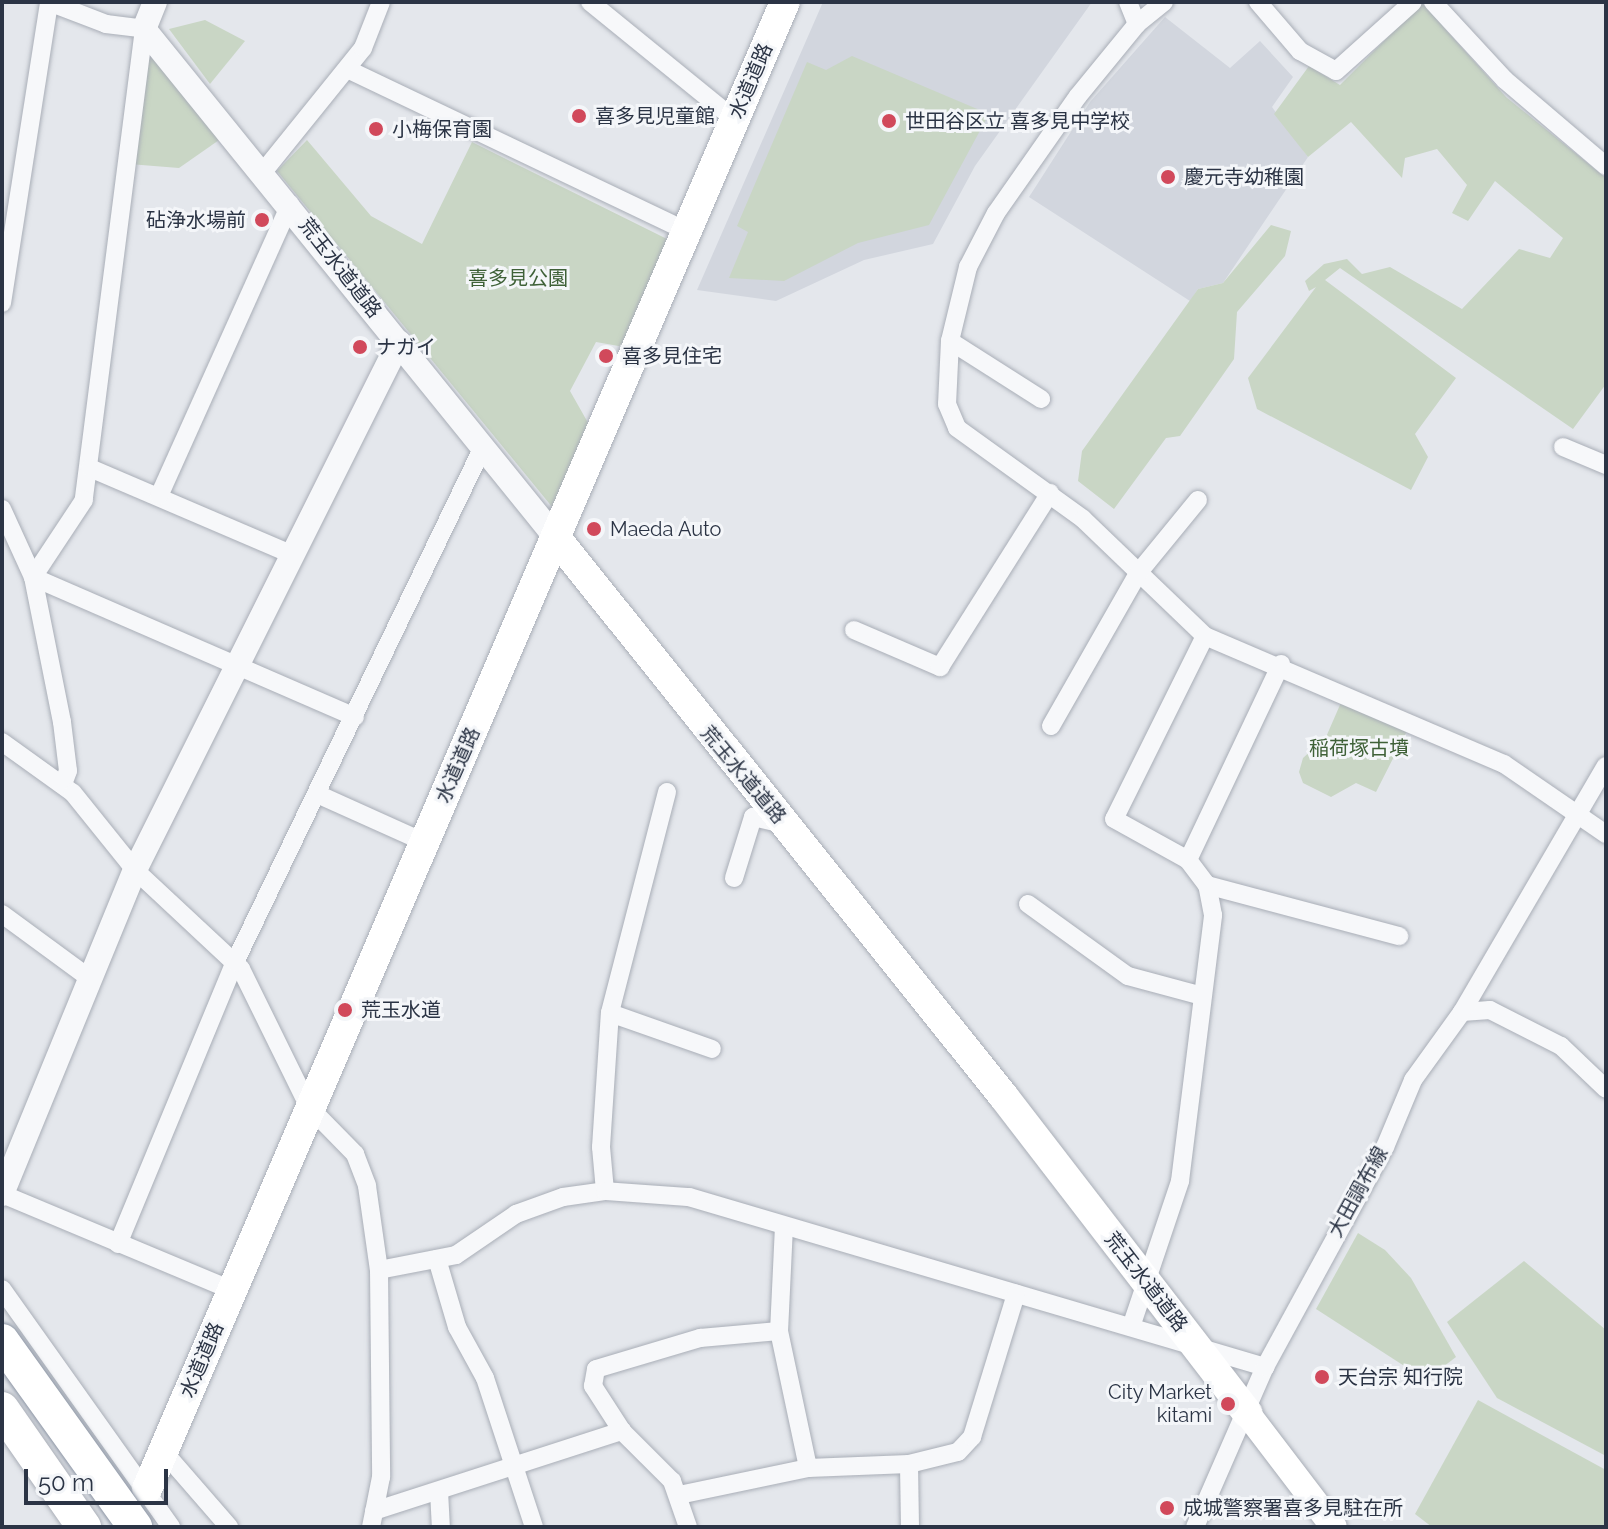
<!DOCTYPE html>
<html>
<head>
<meta charset="utf-8">
<style>
	body { margin:0 }
	#map { position:relative; width:1608px; height:1529px; overflow:hidden; background:#e4e7ec; font-family:Raleway,"Noto Sans JP",sans-serif }
	div>[style] { position:absolute }
	.built>* { inset:0; background:#d2d6de }
	.green>* { inset:0; background:#c9d6c5 }
	.roads { filter:drop-shadow(0 0 2px #a9aeb7) drop-shadow(0 0 2px #a9aeb7) }
	.minor>* { height:18px; margin:-9px; padding:0 9px; transform-origin:9px; border-radius:9px; background:#f7f8fa }
	.tertiary>* { height:24px; margin:-12px; padding:0 12px; transform-origin:12px; border-radius:12px; background:#f7f8fa }
	.secondary>* { height:26px; margin:-13px; padding:0 13px; transform-origin:13px; border-radius:13px; background:#fff }
	.primary>* { height:30px; margin:-15px; padding:0 15px; transform-origin:15px; border-radius:15px; background:#fff }
	.motorway>* { height:34px; margin:-17px; padding:0 17px; transform-origin:17px; border-radius:17px; background:#fff }
	.bridges { filter:drop-shadow(0 0 2px #8b94a3) drop-shadow(0 0 2px #8b94a3) }
	.motorway-bridge>* { height:34px; margin:-17px; padding:0 17px; transform-origin:17px; border-radius:17px; background:#fff }
	.dots>* { width:22px; height:22px; translate:-50% -50%; box-sizing:border-box; border:4px solid #f4f6f9; border-radius:50% }
	span { translate:-50% -50%; white-space:nowrap; text-align:center; line-height:1.15; -webkit-text-stroke:6px #f4f6f9; paint-order:stroke }
	.street-label { font-size:20px; color:#2b3445 }
	.poi-label { font-size:20px; color:#2b3445 }
	.left { translate:0 -50%; text-align:left }
	.right { translate:-100% -50%; text-align:right }
	.park-label { font-size:20px; color:#3f6138 }
	.frame { position:absolute; inset:0; border:4px solid #2b3445; pointer-events:none }
	.scale { position:absolute; left:24px; top:1469px; width:144px; height:36px; box-sizing:border-box; border:4px solid #2b3445; border-top:0; padding-left:10px; font-size:24px; line-height:28px; white-space:nowrap; color:#2b3445; -webkit-text-stroke:6px #f4f6f9; paint-order:stroke }
</style>
</head>
<body>
<div id="map">
	<div class="built">
		<i style="clip-path:polygon(823px 2px,1092px 2px,975px 166px,933px 244px,864px 260px,776px 301px,697px 290px)"></i>
		<i style="clip-path:polygon(1165px 17px,1230px 68px,1260px 41px,1293px 77px,1272px 107px,1308px 157px,1223px 283px,1198px 289px,1190px 301px,1029px 197px,1090px 102px)"></i>
	</div>
	<div class="green">
		<i style="clip-path:polygon(1422px 3px,1506px 97px,1606px 178px,1606px 384px,1573px 429px,1340px 268px,1325px 280px,1456px 378px,1415px 434px,1428px 457px,1411px 490px,1257px 409px,1248px 378px,1316px 287px,1309px 291px,1305px 281px,1324px 264px,1347px 259px,1362px 274px,1390px 267px,1462px 309px,1519px 249px,1550px 258px,1563px 238px,1495px 181px,1468px 221px,1452px 213px,1467px 185px,1437px 149px,1405px 158px,1402px 178px,1351px 122px,1308px 157px,1274px 114px,1309px 66px,1340px 85px)"></i>
		<i style="clip-path:polygon(205px 20px,245px 41px,210px 84px,169px 29px)"></i>
		<i style="clip-path:polygon(148px 50px,222px 138px,179px 168px,129px 164px)"></i>
		<i style="clip-path:polygon(852px 56px,989px 114px,929px 225px,858px 243px,784px 281px,729px 278px,748px 232px,737px 226px,807px 62px,826px 70px)"></i>
		<i style="clip-path:polygon(307px 140px,371px 216px,422px 244px,472px 142px,667px 239px,624px 347px,596px 342px,570px 391px,591px 428px,553px 508px,277px 171px)"></i>
		<i style="clip-path:polygon(1271px 225px,1291px 231px,1285px 256px,1237px 312px,1234px 359px,1180px 436px,1166px 438px,1114px 509px,1078px 481px,1082px 451px,1198px 289px,1223px 283px)"></i>
		<i style="clip-path:polygon(1343px 698px,1408px 729px,1376px 792px,1356px 783px,1331px 797px,1303px 783px,1299px 772px,1303px 758px,1326px 737px)"></i>
		<i style="clip-path:polygon(1358px 1233px,1385px 1250px,1411px 1278px,1456px 1357px,1426px 1380px,1316px 1309px)"></i>
		<i style="clip-path:polygon(1524px 1261px,1606px 1330px,1606px 1456px,1497px 1398px,1447px 1322px)"></i>
		<i style="clip-path:polygon(1478px 1400px,1606px 1470px,1606px 1527px,1432px 1527px,1415px 1514px)"></i>
	</div>
	<div class="roads">
		<div class="minor">
			<i style="left:49px;top:2px;width:61px;rotate:21.1deg"></i>
			<i style="left:106px;top:24px;width:38px;rotate:7deg"></i>
			<i style="left:144px;top:29px;width:475px;rotate:97.3deg"></i>
			<i style="left:84px;top:500px;width:92px;rotate:123.5deg"></i>
			<i style="left:33px;top:577px;width:351px;rotate:23.5deg"></i>
			<i style="left:590px;top:2px;width:187px;rotate:39.1deg"></i>
			<i style="left:1128px;top:2px;width:24px;rotate:68deg"></i>
			<i style="left:1164px;top:2px;width:35px;rotate:141deg"></i>
			<i style="left:1137px;top:24px;width:93px;rotate:129.3deg"></i>
			<i style="left:1078px;top:96px;width:143px;rotate:125deg"></i>
			<i style="left:996px;top:213px;width:61px;rotate:117.4deg"></i>
			<i style="left:968px;top:267px;width:76px;rotate:103.7deg"></i>
			<i style="left:950px;top:341px;width:63px;rotate:92.7deg"></i>
			<i style="left:947px;top:404px;width:26px;rotate:67deg"></i>
			<i style="left:957px;top:428px;width:155px;rotate:35.8deg"></i>
			<i style="left:1083px;top:519px;width:169px;rotate:43.8deg"></i>
			<i style="left:1205px;top:636px;width:325px;rotate:23.2deg"></i>
			<i style="left:1504px;top:764px;width:124px;rotate:34.5deg"></i>
			<i style="left:1258px;top:2px;width:65px;rotate:49.4deg"></i>
			<i style="left:1300px;top:51px;width:41px;rotate:29.1deg"></i>
			<i style="left:1336px;top:71px;width:103px;rotate:-41.9deg"></i>
			<i style="left:1433px;top:2px;width:106px;rotate:47.3deg"></i>
			<i style="left:1505px;top:80px;width:133px;rotate:40.4deg"></i>
			<i style="left:347px;top:69px;width:377px;rotate:25.5deg"></i>
			<i style="left:263px;top:172px;width:159px;rotate:-51.1deg"></i>
			<i style="left:363px;top:48px;width:49px;rotate:-68.6deg"></i>
			<i style="left:2px;top:303px;width:305px;rotate:-81.1deg"></i>
			<i style="left:950px;top:341px;width:108px;rotate:32.5deg"></i>
			<i style="left:1563px;top:447px;width:47px;rotate:22.7deg"></i>
			<i style="left:90px;top:468px;width:219px;rotate:23.2deg"></i>
			<i style="left:159px;top:496px;width:320px;rotate:-65.8deg"></i>
			<i style="left:2px;top:509px;width:75px;rotate:65.5deg"></i>
			<i style="left:33px;top:577px;width:148px;rotate:78.7deg"></i>
			<i style="left:62px;top:722px;width:49px;rotate:83deg"></i>
			<i style="left:68px;top:771px;width:14px;rotate:111deg"></i>
			<i style="left:854px;top:630px;width:94px;rotate:23.3deg"></i>
			<i style="left:940px;top:667px;width:206px;rotate:-57.7deg"></i>
			<i style="left:1205px;top:636px;width:204px;rotate:116.4deg"></i>
			<i style="left:1114px;top:819px;width:85px;rotate:29deg"></i>
			<i style="left:1188px;top:860px;width:31px;rotate:53deg"></i>
			<i style="left:1207px;top:885px;width:199px;rotate:14.9deg"></i>
			<i style="left:1051px;top:726px;width:177px;rotate:-60.3deg"></i>
			<i style="left:1139px;top:572px;width:93px;rotate:-50.7deg"></i>
			<i style="left:2px;top:742px;width:87px;rotate:35.7deg"></i>
			<i style="left:73px;top:793px;width:99px;rotate:51.2deg"></i>
			<i style="left:135px;top:870px;width:145px;rotate:43deg"></i>
			<i style="left:241px;top:969px;width:154px;rotate:63.8deg"></i>
			<i style="left:309px;top:1107px;width:66px;rotate:45.6deg"></i>
			<i style="left:355px;top:1154px;width:34px;rotate:69deg"></i>
			<i style="left:367px;top:1186px;width:85px;rotate:81.9deg"></i>
			<i style="left:379px;top:1270px;width:207px;rotate:89.4deg"></i>
			<i style="left:381px;top:1477px;width:51px;rotate:101.3deg"></i>
			<i style="left:667px;top:792px;width:228px;rotate:104.5deg"></i>
			<i style="left:610px;top:1013px;width:108px;rotate:19.4deg"></i>
			<i style="left:317px;top:794px;width:117px;rotate:24.2deg"></i>
			<i style="left:1188px;top:860px;width:217px;rotate:-64.6deg"></i>
			<i style="left:734px;top:878px;width:64px;rotate:-72.7deg"></i>
			<i style="left:753px;top:817px;width:32px;rotate:13deg"></i>
			<i style="left:1028px;top:904px;width:123px;rotate:35.8deg"></i>
			<i style="left:1128px;top:976px;width:77px;rotate:15.1deg"></i>
			<i style="left:2px;top:914px;width:112px;rotate:36.3deg"></i>
			<i style="left:1462px;top:1012px;width:28px;rotate:-4deg"></i>
			<i style="left:1490px;top:1010px;width:80px;rotate:26.9deg"></i>
			<i style="left:1561px;top:1046px;width:62px;rotate:43.7deg"></i>
			<i style="left:605px;top:1191px;width:44px;rotate:-95.2deg"></i>
			<i style="left:601px;top:1147px;width:134px;rotate:-86.2deg"></i>
			<i style="left:2px;top:1194px;width:249px;rotate:22.7deg"></i>
			<i style="left:784px;top:1226px;width:105px;rotate:92.7deg"></i>
			<i style="left:779px;top:1331px;width:140px;rotate:78deg"></i>
			<i style="left:118px;top:1244px;width:305px;rotate:-67.5deg"></i>
			<i style="left:235px;top:962px;width:572px;rotate:-64.29deg"></i>
			<i style="left:437px;top:1259px;width:71px;rotate:73.6deg"></i>
			<i style="left:457px;top:1327px;width:58px;rotate:61.2deg"></i>
			<i style="left:485px;top:1378px;width:157px;rotate:71.8deg"></i>
			<i style="left:379px;top:1270px;width:78px;rotate:-11deg"></i>
			<i style="left:456px;top:1255px;width:73px;rotate:-34.3deg"></i>
			<i style="left:516px;top:1214px;width:50px;rotate:-19.9deg"></i>
			<i style="left:563px;top:1197px;width:42px;rotate:-8.1deg"></i>
			<i style="left:605px;top:1191px;width:84px;rotate:4.1deg"></i>
			<i style="left:689px;top:1197px;width:601px;rotate:16.44deg"></i>
			<i style="left:2px;top:1289px;width:292px;rotate:54.6deg"></i>
			<i style="left:1132px;top:1324px;width:151px;rotate:-71.4deg"></i>
			<i style="left:1180px;top:1181px;width:268px;rotate:-82.9deg"></i>
			<i style="left:1213px;top:915px;width:31px;rotate:-101deg"></i>
			<i style="left:163px;top:1451px;width:101px;rotate:49deg"></i>
			<i style="left:909px;top:1464px;width:63px;rotate:89.1deg"></i>
			<i style="left:439px;top:1491px;width:36px;rotate:87deg"></i>
			<i style="left:679px;top:1495px;width:132px;rotate:-11.8deg"></i>
			<i style="left:808px;top:1468px;width:101px;rotate:-2.3deg"></i>
			<i style="left:909px;top:1464px;width:50px;rotate:-13.8deg"></i>
			<i style="left:958px;top:1452px;width:21px;rotate:-47deg"></i>
			<i style="left:972px;top:1437px;width:150px;rotate:-72.9deg"></i>
			<i style="left:374px;top:1511px;width:261px;rotate:-17.9deg"></i>
			<i style="left:688px;top:1527px;width:49px;rotate:-109.2deg"></i>
			<i style="left:672px;top:1481px;width:71px;rotate:-135deg"></i>
			<i style="left:622px;top:1431px;width:54px;rotate:-122.8deg"></i>
			<i style="left:593px;top:1386px;width:17px;rotate:-80deg"></i>
			<i style="left:596px;top:1369px;width:109px;rotate:-16.6deg"></i>
			<i style="left:700px;top:1338px;width:79px;rotate:-5.1deg"></i>
			<i style="left:1195px;top:1527px;width:175px;rotate:-66.4deg"></i>
			<i style="left:1265px;top:1367px;width:251px;rotate:-61.4deg"></i>
			<i style="left:1385px;top:1147px;width:73px;rotate:-67.3deg"></i>
			<i style="left:1413px;top:1080px;width:84px;rotate:-54.2deg"></i>
			<i style="left:1462px;top:1012px;width:285px;rotate:-59.7deg"></i>
		</div>
		<div class="tertiary">
			<i style="left:155px;top:2px;width:29px;rotate:112deg"></i>
			<i style="left:144px;top:29px;width:655px;rotate:51.01deg"></i>
			<i style="left:2px;top:1194px;width:350px;rotate:-67.7deg"></i>
			<i style="left:135px;top:870px;width:590px;rotate:-63.43deg"></i>
		</div>
		<div class="secondary">
			<i style="left:1247px;top:1413px;width:143px;rotate:52.7deg"></i>
		</div>
		<div class="primary">
			<i style="left:556px;top:538px;width:716px;rotate:51.29deg"></i>
			<i style="left:1004px;top:1097px;width:399px;rotate:52.4deg"></i>
			<i style="left:147px;top:1489px;width:1618px;rotate:-66.78deg"></i>
		</div>
		<div class="motorway">
			<i style="left:2px;top:1409px;width:144px;rotate:55.2deg"></i>
		</div>
	</div>
	<div class="bridges">
		<div class="motorway-bridge">
			<i style="left:2px;top:1341px;width:229px;rotate:54.4deg"></i>
		</div>
	</div>
	<div class="dots">
		<i style="left:579px;top:116px;background:#d1495b"></i>
		<i style="left:889px;top:121px;background:#d1495b"></i>
		<i style="left:376px;top:129px;background:#d1495b"></i>
		<i style="left:1168px;top:177px;background:#d1495b"></i>
		<i style="left:262px;top:220px;background:#d1495b"></i>
		<i style="left:360px;top:347px;background:#d1495b"></i>
		<i style="left:606px;top:356px;background:#d1495b"></i>
		<i style="left:594px;top:529px;background:#d1495b"></i>
		<i style="left:345px;top:1010px;background:#d1495b"></i>
		<i style="left:1322px;top:1377px;background:#d1495b"></i>
		<i style="left:1228px;top:1404px;background:#d1495b"></i>
		<i style="left:1167px;top:1508px;background:#d1495b"></i>
	</div>
	<div class="street-label">
		<span style="left:751px;top:81px;rotate:-67deg">水道道路</span>
		<span style="left:340px;top:268px;rotate:52deg">荒玉水道道路</span>
		<span style="left:458px;top:765px;rotate:-66deg">水道道路</span>
		<span style="left:743px;top:775px;rotate:50deg">荒玉水道道路</span>
		<span style="left:1358px;top:1192px;rotate:-61deg">大田調布線</span>
		<span style="left:1146px;top:1282px;rotate:52deg">荒玉水道道路</span>
		<span style="left:202px;top:1360px;rotate:-67deg">水道道路</span>
	</div>
	<div class="poi-label">
		<span class="left" style="left:595px;top:116px">喜多見児童館</span>
		<span class="left" style="left:905px;top:121px">世田谷区立 喜多見中学校</span>
		<span class="left" style="left:392px;top:129px">小梅保育園</span>
		<span class="left" style="left:1184px;top:177px">慶元寺幼稚園</span>
		<span class="right" style="left:246px;top:220px">砧浄水場前</span>
		<span class="left" style="left:376px;top:347px">ナガイ</span>
		<span class="left" style="left:622px;top:356px">喜多見住宅</span>
		<span class="left" style="left:610px;top:529px">Maeda Auto</span>
		<span class="left" style="left:361px;top:1010px">荒玉水道</span>
		<span class="left" style="left:1338px;top:1377px">天台宗 知行院</span>
		<span class="right" style="left:1212px;top:1404px">City Market<br>kitami</span>
		<span class="left" style="left:1183px;top:1508px">成城警察署喜多見駐在所</span>
	</div>
	<div class="park-label">
		<span style="left:518px;top:278px">喜多見公園</span>
		<span style="left:1359px;top:748px">稲荷塚古墳</span>
	</div>
	<div class="frame"></div>
	<div class="scale">50 m</div>
</div>
</body>
</html>
